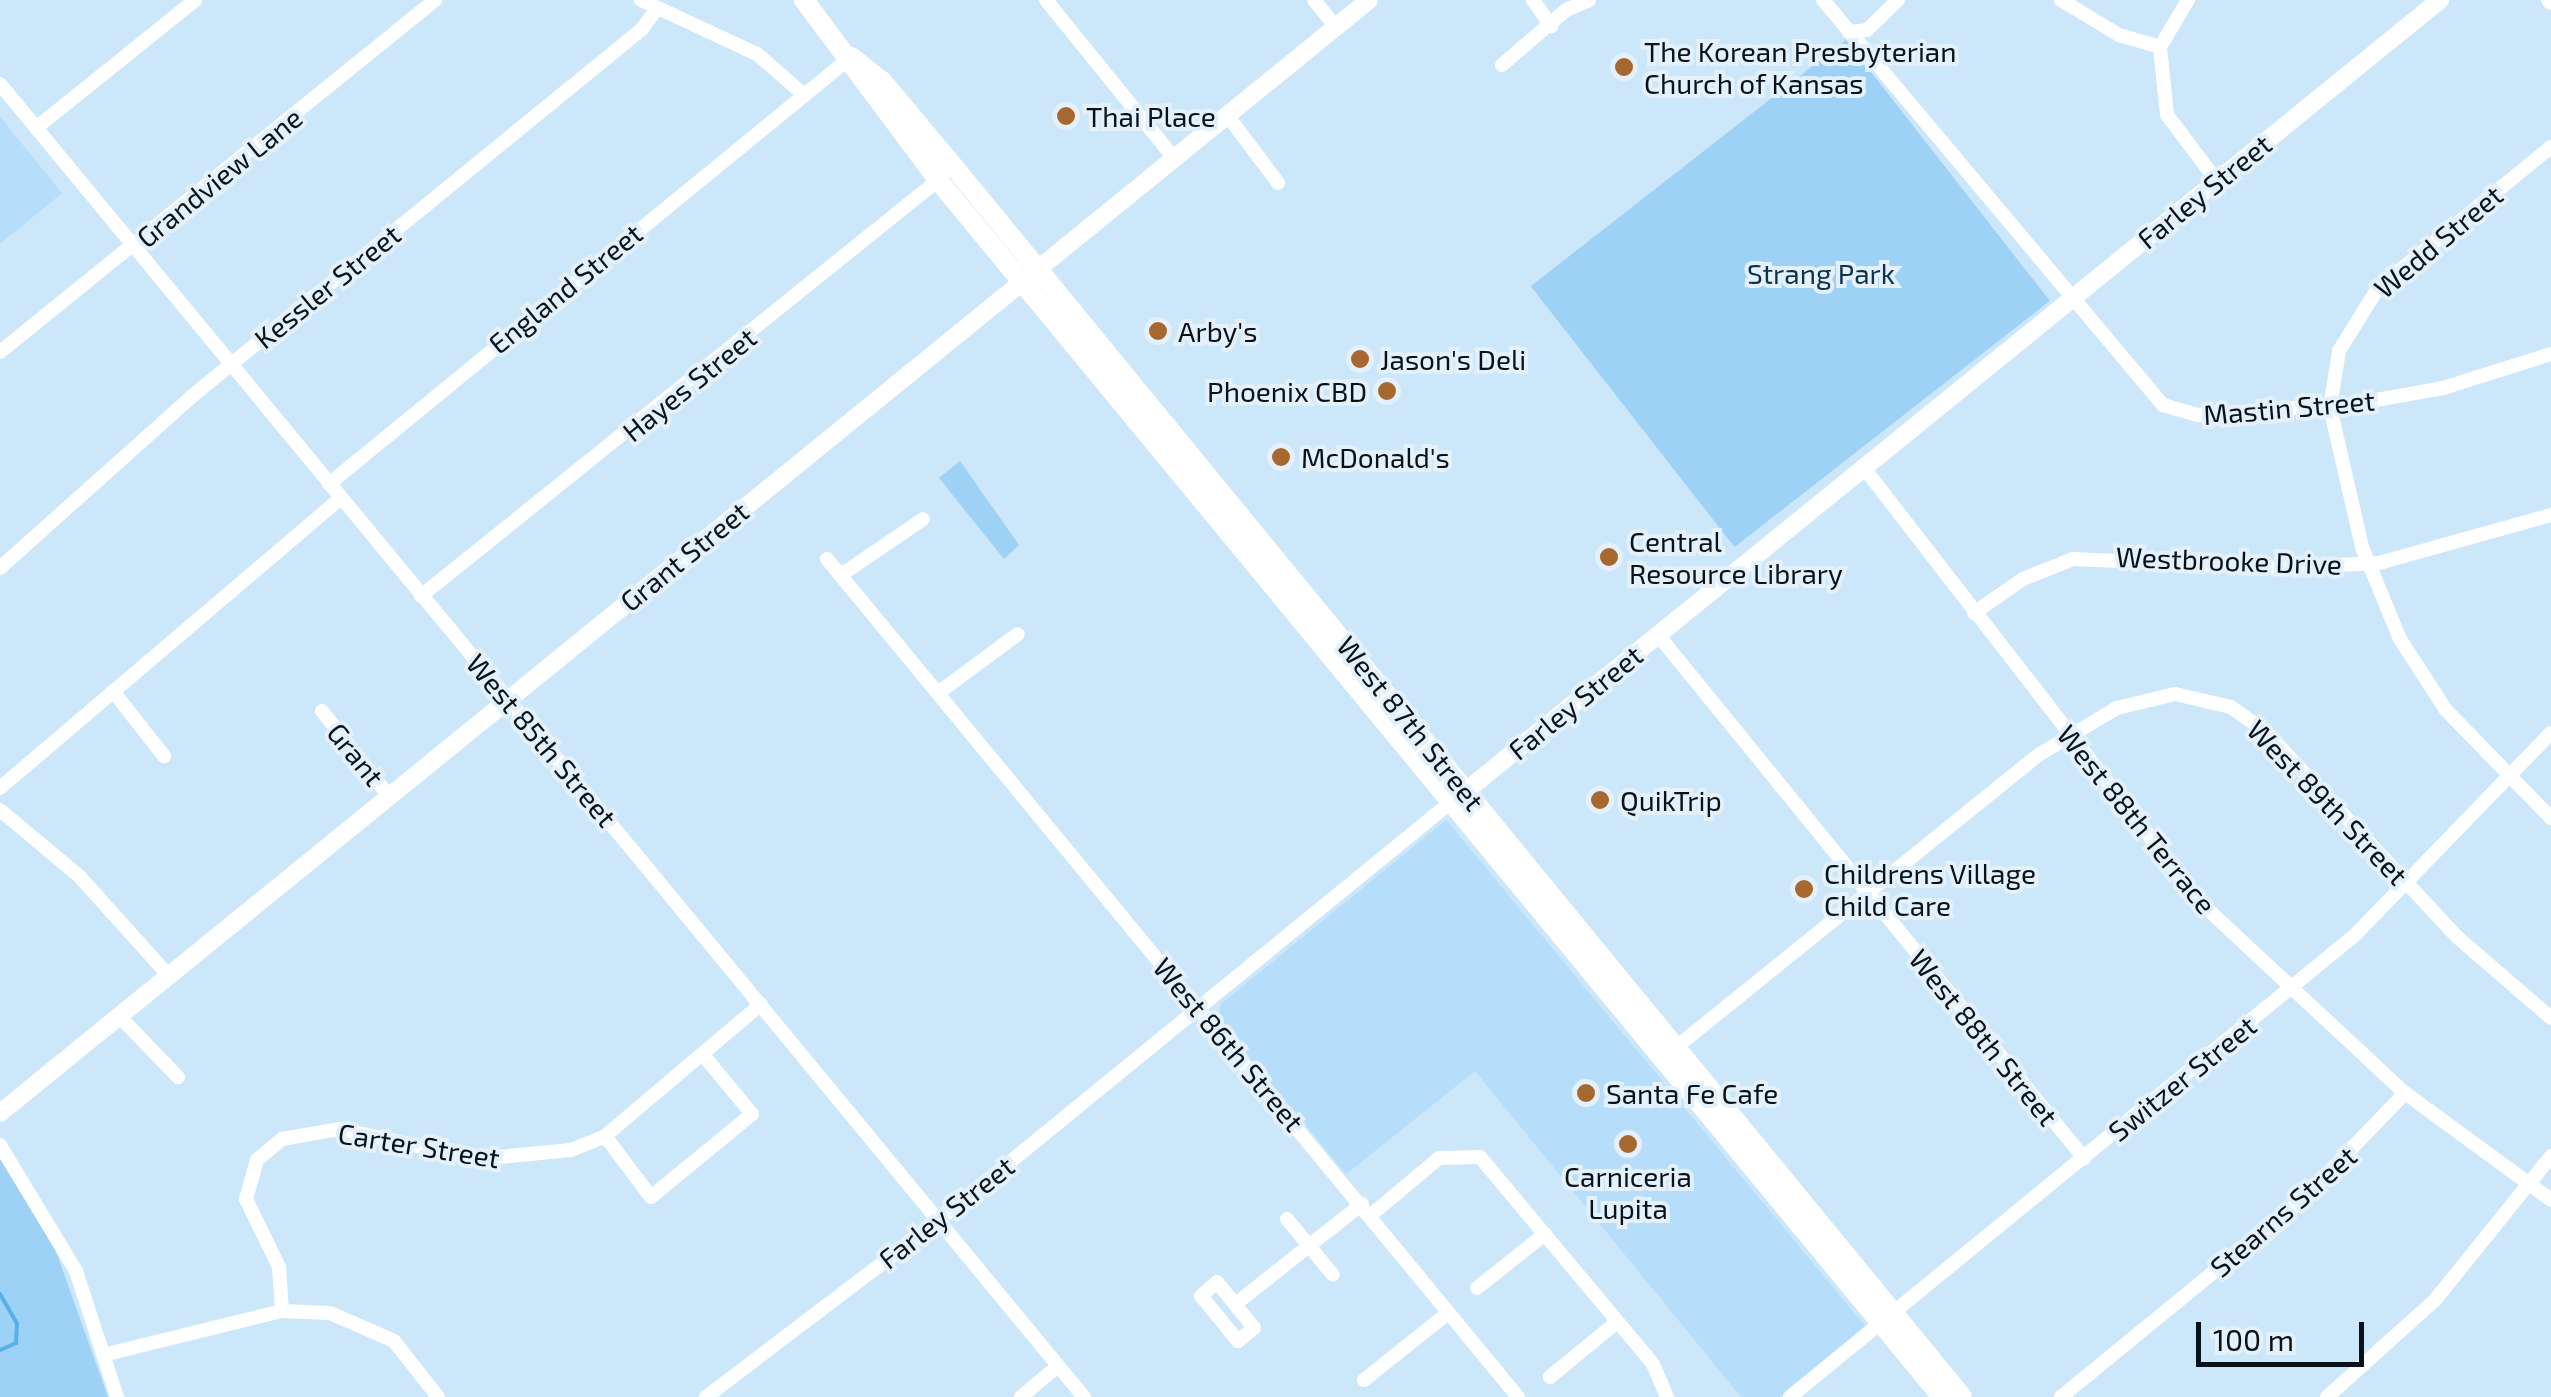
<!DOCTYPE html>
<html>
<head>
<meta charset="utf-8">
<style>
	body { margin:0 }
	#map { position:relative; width:2551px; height:1397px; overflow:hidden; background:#cce6fa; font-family:"Exo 2",sans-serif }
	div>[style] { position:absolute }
	.built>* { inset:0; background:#b6ddfa }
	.green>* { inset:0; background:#9ed1f6; transform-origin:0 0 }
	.stream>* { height:4px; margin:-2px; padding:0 2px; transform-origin:2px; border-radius:2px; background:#57afeb }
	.minor>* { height:14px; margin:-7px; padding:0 7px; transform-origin:7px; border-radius:7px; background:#fff }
	.tertiary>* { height:18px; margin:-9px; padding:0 9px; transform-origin:9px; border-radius:9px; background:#fff }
	.secondary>* { height:20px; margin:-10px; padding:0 10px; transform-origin:10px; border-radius:10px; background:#fff }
	.dots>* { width:28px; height:28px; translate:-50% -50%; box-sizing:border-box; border:5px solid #e4f1fb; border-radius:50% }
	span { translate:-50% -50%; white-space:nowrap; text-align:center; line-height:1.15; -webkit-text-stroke:8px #e4f1fb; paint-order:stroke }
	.poi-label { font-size:28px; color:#07121b }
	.left { translate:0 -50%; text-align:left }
	.right { translate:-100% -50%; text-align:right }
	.street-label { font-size:28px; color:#07121b }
	.park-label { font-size:28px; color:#0d344c }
	.scale { position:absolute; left:2196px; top:1322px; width:168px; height:45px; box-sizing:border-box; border:5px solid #07121b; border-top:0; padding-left:12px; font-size:30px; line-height:35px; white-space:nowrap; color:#07121b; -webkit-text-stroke:8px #e4f1fb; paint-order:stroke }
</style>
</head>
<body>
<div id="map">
	<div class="built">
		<i style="clip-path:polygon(0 117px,62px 193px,0 244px)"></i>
		<i style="clip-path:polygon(1446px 820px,1865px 1326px,1780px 1397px,1741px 1397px,1475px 1071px,1346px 1174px,1218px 1019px,1221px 1004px)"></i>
	</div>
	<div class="green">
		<i style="left:1846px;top:40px;width:331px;height:400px;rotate:52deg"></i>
		<i style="clip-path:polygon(960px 461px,1019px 545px,1004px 559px,939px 478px)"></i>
		<i style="clip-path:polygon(0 1159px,54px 1246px,108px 1397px,0 1397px)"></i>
	</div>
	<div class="stream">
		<i style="left:0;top:1294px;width:34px;rotate:60deg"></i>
		<i style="left:17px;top:1324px;width:19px;rotate:93deg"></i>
		<i style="left:16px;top:1343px;width:17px;rotate:156deg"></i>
	</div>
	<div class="minor">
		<i style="left:641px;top:0;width:128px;rotate:25deg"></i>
		<i style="left:757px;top:54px;width:61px;rotate:41deg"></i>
		<i style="left:1046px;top:0;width:203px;rotate:51deg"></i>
		<i style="left:1314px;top:0;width:35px;rotate:51deg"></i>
		<i style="left:1533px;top:0;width:32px;rotate:55deg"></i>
		<i style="left:1823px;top:0;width:529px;rotate:49.99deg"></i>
		<i style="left:2163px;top:405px;width:36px;rotate:16deg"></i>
		<i style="left:2198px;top:415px;width:156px;rotate:-4deg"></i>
		<i style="left:2354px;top:404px;width:90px;rotate:-10.2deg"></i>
		<i style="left:2443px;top:388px;width:113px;rotate:-17.5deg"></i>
		<i style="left:2061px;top:0;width:68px;rotate:31.1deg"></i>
		<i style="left:2119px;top:35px;width:43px;rotate:16.3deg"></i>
		<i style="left:1849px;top:32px;width:18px;rotate:-6deg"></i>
		<i style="left:1867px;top:30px;width:43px;rotate:-44.1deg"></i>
		<i style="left:2160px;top:47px;width:68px;rotate:84.1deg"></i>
		<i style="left:2167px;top:115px;width:83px;rotate:52.9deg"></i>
		<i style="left:2160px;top:47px;width:55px;rotate:-59.2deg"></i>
		<i style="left:1502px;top:65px;width:84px;rotate:-40.7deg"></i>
		<i style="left:1566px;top:10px;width:25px;rotate:-23deg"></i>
		<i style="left:0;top:84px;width:1703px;rotate:50.46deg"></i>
		<i style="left:1227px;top:115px;width:85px;rotate:53.1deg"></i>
		<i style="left:36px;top:128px;width:204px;rotate:-38.8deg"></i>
		<i style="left:2551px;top:147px;width:223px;rotate:140.8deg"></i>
		<i style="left:2378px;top:288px;width:74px;rotate:121.8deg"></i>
		<i style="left:2339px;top:351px;width:57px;rotate:99.1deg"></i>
		<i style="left:2330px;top:407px;width:144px;rotate:77.1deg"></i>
		<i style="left:2362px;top:547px;width:100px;rotate:67.6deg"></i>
		<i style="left:2400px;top:639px;width:85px;rotate:57.1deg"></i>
		<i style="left:2446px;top:710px;width:151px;rotate:45.8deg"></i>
		<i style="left:0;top:352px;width:560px;rotate:-38.98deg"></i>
		<i style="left:1864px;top:468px;width:552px;rotate:52.22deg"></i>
		<i style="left:2202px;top:904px;width:277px;rotate:43deg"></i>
		<i style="left:2405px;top:1093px;width:181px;rotate:36.2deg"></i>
		<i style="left:329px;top:484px;width:674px;rotate:-39.28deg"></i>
		<i style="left:827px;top:559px;width:1086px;rotate:50.49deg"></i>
		<i style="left:0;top:568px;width:256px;rotate:-41.8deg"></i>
		<i style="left:191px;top:397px;width:582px;rotate:-39.21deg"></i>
		<i style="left:642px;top:29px;width:26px;rotate:-54deg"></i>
		<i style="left:841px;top:575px;width:99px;rotate:-34.3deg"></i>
		<i style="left:421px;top:596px;width:669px;rotate:-38.81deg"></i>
		<i style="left:1974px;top:613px;width:60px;rotate:-34.8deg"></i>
		<i style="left:2023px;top:579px;width:54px;rotate:-21.8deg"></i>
		<i style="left:2073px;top:559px;width:204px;rotate:2.5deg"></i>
		<i style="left:2277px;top:568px;width:102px;rotate:-2.8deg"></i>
		<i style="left:2379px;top:563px;width:179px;rotate:-15.6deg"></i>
		<i style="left:1658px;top:635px;width:675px;rotate:50.84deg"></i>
		<i style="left:113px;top:691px;width:83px;rotate:51.9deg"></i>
		<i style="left:938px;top:693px;width:99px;rotate:-36.4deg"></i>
		<i style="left:322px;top:711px;width:108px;rotate:51.8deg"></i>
		<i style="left:0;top:788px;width:448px;rotate:-40.4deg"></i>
		<i style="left:0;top:810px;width:104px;rotate:39.9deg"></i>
		<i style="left:80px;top:877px;width:133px;rotate:48deg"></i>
		<i style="left:119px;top:1016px;width:85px;rotate:46deg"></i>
		<i style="left:1669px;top:1053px;width:476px;rotate:-38.9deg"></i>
		<i style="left:2040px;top:754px;width:90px;rotate:-30.9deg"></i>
		<i style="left:2117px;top:708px;width:60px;rotate:-13.6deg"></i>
		<i style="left:2175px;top:694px;width:57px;rotate:13.1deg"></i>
		<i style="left:2231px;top:707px;width:43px;rotate:35.5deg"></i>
		<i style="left:2266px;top:732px;width:279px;rotate:47deg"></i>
		<i style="left:2456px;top:936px;width:125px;rotate:40.8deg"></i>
		<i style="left:605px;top:1136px;width:76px;rotate:53deg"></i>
		<i style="left:651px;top:1197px;width:131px;rotate:-39.4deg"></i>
		<i style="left:752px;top:1114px;width:75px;rotate:-129.6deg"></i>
		<i style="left:0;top:1145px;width:147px;rotate:58.9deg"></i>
		<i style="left:76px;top:1271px;width:133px;rotate:72deg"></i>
		<i style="left:1371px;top:1215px;width:89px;rotate:-40deg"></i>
		<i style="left:1439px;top:1158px;width:41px;rotate:-1.4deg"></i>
		<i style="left:1480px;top:1157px;width:270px;rotate:50.1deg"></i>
		<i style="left:1653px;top:1364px;width:36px;rotate:67deg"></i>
		<i style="left:1287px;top:1219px;width:72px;rotate:50.6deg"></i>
		<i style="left:1217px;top:1282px;width:59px;rotate:51.2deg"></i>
		<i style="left:1254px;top:1328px;width:21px;rotate:141deg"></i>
		<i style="left:1238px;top:1341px;width:58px;rotate:-129.4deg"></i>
		<i style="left:1201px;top:1296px;width:21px;rotate:-41deg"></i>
		<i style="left:1477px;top:1288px;width:87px;rotate:-38.5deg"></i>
		<i style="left:1238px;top:1302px;width:158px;rotate:-38.3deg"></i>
		<i style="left:282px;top:1311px;width:44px;rotate:-93.9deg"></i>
		<i style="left:279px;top:1267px;width:76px;rotate:-115.9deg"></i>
		<i style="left:246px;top:1199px;width:41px;rotate:-74.2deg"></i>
		<i style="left:257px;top:1160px;width:33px;rotate:-40deg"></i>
		<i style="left:282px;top:1139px;width:59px;rotate:-9.8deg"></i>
		<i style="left:340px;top:1129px;width:141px;rotate:12.3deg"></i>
		<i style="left:478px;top:1159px;width:93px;rotate:-5.5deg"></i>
		<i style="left:571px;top:1150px;width:37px;rotate:-22deg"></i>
		<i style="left:605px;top:1136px;width:204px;rotate:-40.2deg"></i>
		<i style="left:107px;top:1354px;width:180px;rotate:-13.8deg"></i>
		<i style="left:282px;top:1311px;width:48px;rotate:2.4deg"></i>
		<i style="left:330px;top:1313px;width:70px;rotate:23.6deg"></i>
		<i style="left:394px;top:1341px;width:71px;rotate:51.8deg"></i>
		<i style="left:1550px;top:1377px;width:87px;rotate:-39.4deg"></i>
		<i style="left:1364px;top:1380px;width:107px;rotate:-38.6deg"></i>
		<i style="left:706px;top:1397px;width:293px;rotate:-37.2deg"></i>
		<i style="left:939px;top:1220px;width:661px;rotate:-39.23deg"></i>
		<i style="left:1021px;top:1397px;width:48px;rotate:-40deg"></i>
		<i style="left:1790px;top:1397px;width:730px;rotate:-39.27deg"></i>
		<i style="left:2355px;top:935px;width:281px;rotate:-45.9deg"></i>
		<i style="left:2061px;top:1397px;width:313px;rotate:-39.3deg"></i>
		<i style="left:2303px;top:1199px;width:147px;rotate:-46.1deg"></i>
		<i style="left:2327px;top:1397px;width:145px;rotate:-41.9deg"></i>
		<i style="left:2435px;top:1300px;width:185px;rotate:-51.1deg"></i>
	</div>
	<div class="tertiary">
		<i style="left:2550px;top:0;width:1px;rotate:45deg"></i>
		<i style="left:1456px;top:799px;width:1268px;rotate:-39.08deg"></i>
		<i style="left:0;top:1113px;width:1764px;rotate:-39.11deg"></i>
	</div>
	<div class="secondary">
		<i style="left:804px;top:0;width:224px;rotate:53.3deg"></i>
		<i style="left:938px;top:180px;width:1578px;rotate:50.48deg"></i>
		<i style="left:851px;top:57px;width:39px;rotate:38deg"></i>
		<i style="left:882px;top:81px;width:112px;rotate:50.1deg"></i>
		<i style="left:954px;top:167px;width:1590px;rotate:50.66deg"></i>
	</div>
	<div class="dots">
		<i style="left:1624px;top:67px;background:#a6682e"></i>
		<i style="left:1066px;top:116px;background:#a6682e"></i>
		<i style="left:1158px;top:331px;background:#a6682e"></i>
		<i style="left:1360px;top:359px;background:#a6682e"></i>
		<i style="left:1387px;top:391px;background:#a6682e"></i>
		<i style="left:1281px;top:457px;background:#a6682e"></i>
		<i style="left:1609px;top:557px;background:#a6682e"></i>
		<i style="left:1600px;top:800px;background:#a6682e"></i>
		<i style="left:1804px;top:889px;background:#a6682e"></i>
		<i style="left:1586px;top:1093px;background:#a6682e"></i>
		<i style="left:1628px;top:1144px;background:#a6682e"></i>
	</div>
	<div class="poi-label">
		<span class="left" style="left:1644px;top:67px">The Korean Presbyterian<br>Church of Kansas</span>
		<span class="left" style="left:1086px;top:116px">Thai Place</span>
		<span class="left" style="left:1178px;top:331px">Arby's</span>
		<span class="left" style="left:1380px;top:359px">Jason's Deli</span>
		<span class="right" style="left:1367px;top:391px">Phoenix CBD</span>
		<span class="left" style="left:1301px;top:457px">McDonald's</span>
		<span class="left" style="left:1629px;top:557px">Central<br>Resource Library</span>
		<span class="left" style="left:1620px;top:800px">QuikTrip</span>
		<span class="left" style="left:1824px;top:889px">Childrens Village<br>Child Care</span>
		<span class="left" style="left:1606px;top:1093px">Santa Fe Cafe</span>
		<span style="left:1628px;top:1192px">Carniceria<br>Lupita</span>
	</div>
	<div class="street-label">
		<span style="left:219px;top:177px;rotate:-39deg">Grandview Lane</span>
		<span style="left:2204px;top:191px;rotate:-39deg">Farley Street</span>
		<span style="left:2438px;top:241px;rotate:-40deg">Wedd Street</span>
		<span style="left:327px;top:286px;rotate:-39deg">Kessler Street</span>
		<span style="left:565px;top:288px;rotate:-39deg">England Street</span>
		<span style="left:689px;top:384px;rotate:-39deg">Hayes Street</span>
		<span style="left:2289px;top:407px;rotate:-5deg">Mastin Street</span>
		<span style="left:684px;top:556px;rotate:-39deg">Grant Street</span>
		<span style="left:2229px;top:560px;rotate:2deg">Westbrooke Drive</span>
		<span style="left:1575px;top:702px;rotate:-39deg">Farley Street</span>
		<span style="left:1411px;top:723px;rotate:51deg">West 87th Street</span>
		<span style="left:542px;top:740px;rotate:50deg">West 85th Street</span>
		<span style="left:356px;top:754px;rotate:51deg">Grant</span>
		<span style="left:2328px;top:802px;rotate:46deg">West 89th Street</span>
		<span style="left:2137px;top:819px;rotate:51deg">West 88th Terrace</span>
		<span style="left:1984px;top:1037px;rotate:51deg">West 88th Street</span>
		<span style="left:1229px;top:1044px;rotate:50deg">West 86th Street</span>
		<span style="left:2182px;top:1078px;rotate:-39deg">Switzer Street</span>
		<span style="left:419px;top:1145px;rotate:9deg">Carter Street</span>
		<span style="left:2283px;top:1211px;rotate:-41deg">Stearns Street</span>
		<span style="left:946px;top:1212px;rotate:-38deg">Farley Street</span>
	</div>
	<div class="park-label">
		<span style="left:1821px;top:273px">Strang Park</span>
	</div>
	<div class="scale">100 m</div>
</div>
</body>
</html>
